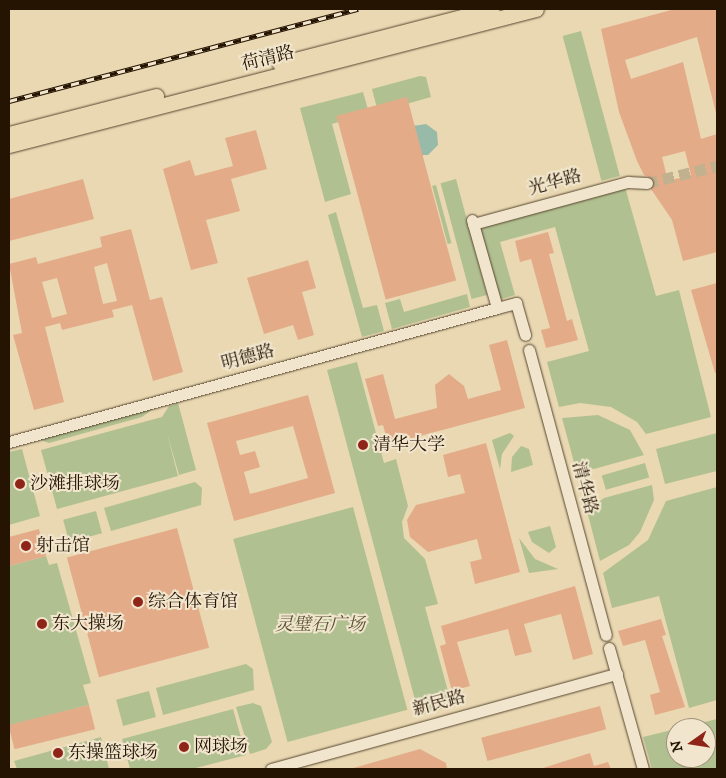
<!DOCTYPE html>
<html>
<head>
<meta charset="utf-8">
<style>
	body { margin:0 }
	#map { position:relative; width:726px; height:778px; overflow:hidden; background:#e9d8b2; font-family:"IM FELL DW Pica","Noto Serif SC",serif }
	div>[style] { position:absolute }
	.green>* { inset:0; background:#b1c090; transform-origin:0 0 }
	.water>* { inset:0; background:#98baa9 }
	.building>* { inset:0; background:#e4ab89; transform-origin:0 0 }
	.minor-tunnel>* { height:11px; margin-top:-5.5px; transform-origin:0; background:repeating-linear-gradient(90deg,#c2b18f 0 11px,transparent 0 16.5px) }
	.roads { filter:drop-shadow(0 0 1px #57452f) drop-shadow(0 0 1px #57452f) }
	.minor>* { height:11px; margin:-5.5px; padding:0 5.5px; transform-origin:5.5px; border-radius:5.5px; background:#f1e6cd }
	.major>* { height:15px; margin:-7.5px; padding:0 7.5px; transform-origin:7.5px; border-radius:7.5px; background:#e9d8b2 }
	.rail>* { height:4.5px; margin-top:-2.25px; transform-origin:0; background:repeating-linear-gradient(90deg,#f1e6cd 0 8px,#261403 0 16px); box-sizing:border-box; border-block:1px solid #261403 }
	.dots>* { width:14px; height:14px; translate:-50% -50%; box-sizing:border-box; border:2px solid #f1e6cd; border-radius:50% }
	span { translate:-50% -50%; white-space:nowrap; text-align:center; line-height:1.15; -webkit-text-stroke:4px #f1e6cd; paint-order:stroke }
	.street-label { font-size:18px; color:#261403 }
	.poi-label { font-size:18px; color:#261403 }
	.left { translate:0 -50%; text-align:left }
	.park-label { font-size:18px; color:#575034; font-style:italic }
	.frame { position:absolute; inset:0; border:10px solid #261403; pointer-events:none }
	.north { position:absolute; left:666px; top:718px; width:50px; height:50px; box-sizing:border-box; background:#f1e6cd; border:1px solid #a0927c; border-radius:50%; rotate:257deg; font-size:14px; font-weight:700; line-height:20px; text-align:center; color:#261403 }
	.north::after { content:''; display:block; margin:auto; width:18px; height:22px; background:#8f2418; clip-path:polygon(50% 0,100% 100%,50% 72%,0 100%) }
</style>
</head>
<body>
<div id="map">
	<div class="green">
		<i style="left:581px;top:31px;width:150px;height:19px;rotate:75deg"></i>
		<i style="clip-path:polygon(420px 76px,426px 77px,431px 97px,378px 112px,372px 89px)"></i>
		<i style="clip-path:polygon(363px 92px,369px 113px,332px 124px,351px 194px,325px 202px,300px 108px)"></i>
		<i style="left:456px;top:179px;width:120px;height:16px;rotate:75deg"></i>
		<i style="left:436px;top:185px;width:60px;height:4px;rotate:75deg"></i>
		<i style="clip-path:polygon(625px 187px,656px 296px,679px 290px,711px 417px,646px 434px,637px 422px,611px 407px,580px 403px,559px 407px,547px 362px,589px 351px,555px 227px,500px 242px,515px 295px,498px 300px,478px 228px)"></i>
		<i style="clip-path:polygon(336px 212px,363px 308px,377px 305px,384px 331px,362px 337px,328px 215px)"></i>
		<i style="clip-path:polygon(467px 294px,470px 307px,392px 329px,385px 303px,400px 299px,404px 312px)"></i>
		<i style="clip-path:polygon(357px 362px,384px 463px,396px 459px,408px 506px,402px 522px,404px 538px,425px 559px,438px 604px,425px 607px,452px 706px,419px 715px,327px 370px)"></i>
		<i style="clip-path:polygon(161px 403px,142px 417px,49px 443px,35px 438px)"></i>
		<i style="clip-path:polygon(178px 403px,196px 470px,179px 475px,167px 433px,178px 476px,57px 509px,41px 450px,162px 417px,169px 406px)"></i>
		<i style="clip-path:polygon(598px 415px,630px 430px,644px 455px,594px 469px,575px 466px,562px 418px)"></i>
		<i style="clip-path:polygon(510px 433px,514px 436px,502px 454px,500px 469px,492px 440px)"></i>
		<i style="clip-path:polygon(717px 433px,717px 471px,665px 484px,656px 449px)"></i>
		<i style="clip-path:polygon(521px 446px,529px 449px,533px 465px,511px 472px,512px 457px)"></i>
		<i style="clip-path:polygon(22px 449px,40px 516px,9px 525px,9px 452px)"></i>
		<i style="left:645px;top:463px;width:15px;height:45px;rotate:74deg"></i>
		<i style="clip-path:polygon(195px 482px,202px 488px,201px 505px,111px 531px,104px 508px)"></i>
		<i style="clip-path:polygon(652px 485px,654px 500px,640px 532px,629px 545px,600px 561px,587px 511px,604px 498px)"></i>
		<i style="clip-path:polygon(717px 487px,717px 700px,689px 708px,659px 596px,612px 608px,603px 573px,648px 540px,666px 501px)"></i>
		<i style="left:353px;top:507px;width:210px;height:124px;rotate:75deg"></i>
		<i style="left:96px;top:511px;width:23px;height:34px;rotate:75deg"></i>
		<i style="clip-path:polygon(550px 526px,556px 547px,549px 553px,532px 542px,528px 532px)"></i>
		<i style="clip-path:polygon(519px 538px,535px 559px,558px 569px,529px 573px)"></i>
		<i style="clip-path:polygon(46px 556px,49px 565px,57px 563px,91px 683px,83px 685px,89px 705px,9px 726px,9px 566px)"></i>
		<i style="clip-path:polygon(246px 664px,253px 669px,254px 690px,163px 715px,156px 688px)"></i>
		<i style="left:149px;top:691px;width:27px;height:34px;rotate:75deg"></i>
		<i style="clip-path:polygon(253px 703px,261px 706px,272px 742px,266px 749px,250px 754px,236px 707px)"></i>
		<i style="clip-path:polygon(233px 709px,246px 755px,192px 769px,130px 769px,122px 739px)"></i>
		<i style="clip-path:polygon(717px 719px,717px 769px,652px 769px,643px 737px,676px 729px,676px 758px,706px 758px,706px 728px,680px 728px)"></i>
		<i style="clip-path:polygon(101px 737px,109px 769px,17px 769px,14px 761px)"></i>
	</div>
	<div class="water">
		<i style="clip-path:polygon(426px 124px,437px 132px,438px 145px,428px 155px,419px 155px,413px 126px)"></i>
	</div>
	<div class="building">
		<i style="clip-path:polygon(evenodd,675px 9px,717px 9px,717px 117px,697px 37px,625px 60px,631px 79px,683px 62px,701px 139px,717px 134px,717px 252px,683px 261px,672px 220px,651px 189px,653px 179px,644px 175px,637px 161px,619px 112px,601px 29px,675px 9px,685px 151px,691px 175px,668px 181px,662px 157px,685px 151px)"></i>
		<i style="left:407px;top:97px;width:190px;height:73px;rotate:75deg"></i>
		<i style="clip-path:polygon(256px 130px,267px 169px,231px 179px,240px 211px,206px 220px,218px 263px,191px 270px,163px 169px,190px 160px,195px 176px,233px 166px,225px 138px)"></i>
		<i style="clip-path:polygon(83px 179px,94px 219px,9px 241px,9px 199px)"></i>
		<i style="clip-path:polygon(evenodd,131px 229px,150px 300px,162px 297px,183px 372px,153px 381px,132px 305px,112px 310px,114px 317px,62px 330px,60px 323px,45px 327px,64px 402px,34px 410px,13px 335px,22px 333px,9px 264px,36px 257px,38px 264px,102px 247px,100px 237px,131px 229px,107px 263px,117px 301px,103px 304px,94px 267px,107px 263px,131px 229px,57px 278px,67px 314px,52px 318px,42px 282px,57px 278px)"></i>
		<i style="clip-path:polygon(548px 232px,554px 253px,549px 254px,567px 321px,572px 319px,578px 340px,546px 348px,541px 330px,550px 328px,531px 259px,520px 262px,515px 241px)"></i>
		<i style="clip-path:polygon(308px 260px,316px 288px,302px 292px,314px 335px,298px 340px,293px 325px,264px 334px,247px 278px)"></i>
		<i style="clip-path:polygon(717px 283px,717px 373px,715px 373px,691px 290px)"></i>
		<i style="clip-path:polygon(507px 340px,525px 408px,401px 441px,400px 436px,387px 440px,383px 425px,378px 426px,365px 379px,383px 374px,395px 419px,437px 408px,435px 385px,449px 374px,464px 386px,468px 399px,501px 390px,489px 345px)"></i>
		<i style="clip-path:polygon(evenodd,308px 395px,335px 493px,234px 521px,207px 423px,308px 395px,293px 426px,308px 478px,250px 494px,244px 472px,260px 467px,255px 451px,240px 455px,236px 441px,293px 426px)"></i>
		<i style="clip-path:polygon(486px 443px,520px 572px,475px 584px,470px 562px,482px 559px,477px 539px,428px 552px,410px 537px,407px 520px,416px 505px,465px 493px,460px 474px,448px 477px,443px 455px)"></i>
		<i style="left:177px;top:528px;width:124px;height:114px;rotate:75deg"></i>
		<i style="clip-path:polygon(39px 529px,46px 556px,9px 566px,9px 537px)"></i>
		<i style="clip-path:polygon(575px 586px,593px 654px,573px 660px,561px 614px,524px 624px,532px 652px,515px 656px,508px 629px,457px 642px,470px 686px,452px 691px,440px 646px,446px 644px,441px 626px)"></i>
		<i style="clip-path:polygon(661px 619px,666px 635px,662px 636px,685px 707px,655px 715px,650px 695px,660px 692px,645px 640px,623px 646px,618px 631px)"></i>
		<i style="left:89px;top:705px;width:25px;height:83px;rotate:76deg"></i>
		<i style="left:600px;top:706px;width:24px;height:123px;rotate:75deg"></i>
		<i style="clip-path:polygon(420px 749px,446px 763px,447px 769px,350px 769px)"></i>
		<i style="clip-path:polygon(590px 753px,594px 766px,608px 762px,611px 769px,540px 769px)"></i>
	</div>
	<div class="minor-tunnel">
		<i style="left:647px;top:183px;width:72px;rotate:-13.7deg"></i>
	</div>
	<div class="roads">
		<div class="minor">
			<i style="left:472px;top:220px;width:91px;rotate:74.1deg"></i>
			<i style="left:497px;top:308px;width:20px;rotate:-15deg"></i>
			<i style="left:516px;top:303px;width:33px;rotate:74deg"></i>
			<i style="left:473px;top:224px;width:161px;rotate:-15.2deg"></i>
			<i style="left:628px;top:182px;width:19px;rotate:3deg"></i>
			<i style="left:529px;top:350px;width:295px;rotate:74.9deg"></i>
			<i style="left:9px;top:442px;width:506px;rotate:-15.35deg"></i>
			<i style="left:609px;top:648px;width:126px;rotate:74.3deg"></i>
			<i style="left:271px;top:769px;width:359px;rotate:-15.4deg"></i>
		</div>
		<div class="major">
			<i style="left:280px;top:64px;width:219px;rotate:-14.5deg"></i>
			<i style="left:9px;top:134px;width:152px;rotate:-14.5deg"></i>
			<i style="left:9px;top:145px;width:544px;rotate:-14.47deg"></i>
		</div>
	</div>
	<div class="rail">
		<i style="left:9px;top:101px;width:361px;rotate:-14.8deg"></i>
	</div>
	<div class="dots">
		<i style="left:363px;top:445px;background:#8f2418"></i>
		<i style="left:20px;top:484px;background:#8f2418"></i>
		<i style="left:26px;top:546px;background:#8f2418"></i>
		<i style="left:138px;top:602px;background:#8f2418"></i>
		<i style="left:42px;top:624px;background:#8f2418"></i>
		<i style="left:184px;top:747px;background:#8f2418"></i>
		<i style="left:58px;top:753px;background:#8f2418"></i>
	</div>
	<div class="street-label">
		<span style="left:268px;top:59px;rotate:-14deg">荷清路</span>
		<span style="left:555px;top:183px;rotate:-15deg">光华路</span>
		<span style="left:248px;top:358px;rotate:-15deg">明德路</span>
		<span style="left:584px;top:488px;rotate:75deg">清华路</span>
		<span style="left:439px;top:704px;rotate:-15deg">新民路</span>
	</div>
	<div class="poi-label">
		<span class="left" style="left:373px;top:445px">清华大学</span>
		<span class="left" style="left:30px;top:484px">沙滩排球场</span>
		<span class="left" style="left:36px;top:546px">射击馆</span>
		<span class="left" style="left:148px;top:602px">综合体育馆</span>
		<span class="left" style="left:52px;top:624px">东大操场</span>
		<span class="left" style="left:194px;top:747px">网球场</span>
		<span class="left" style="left:68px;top:753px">东操篮球场</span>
	</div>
	<div class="park-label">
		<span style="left:320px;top:625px">灵璧石广场</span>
	</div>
	<div class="frame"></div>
	<div class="north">N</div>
</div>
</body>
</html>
